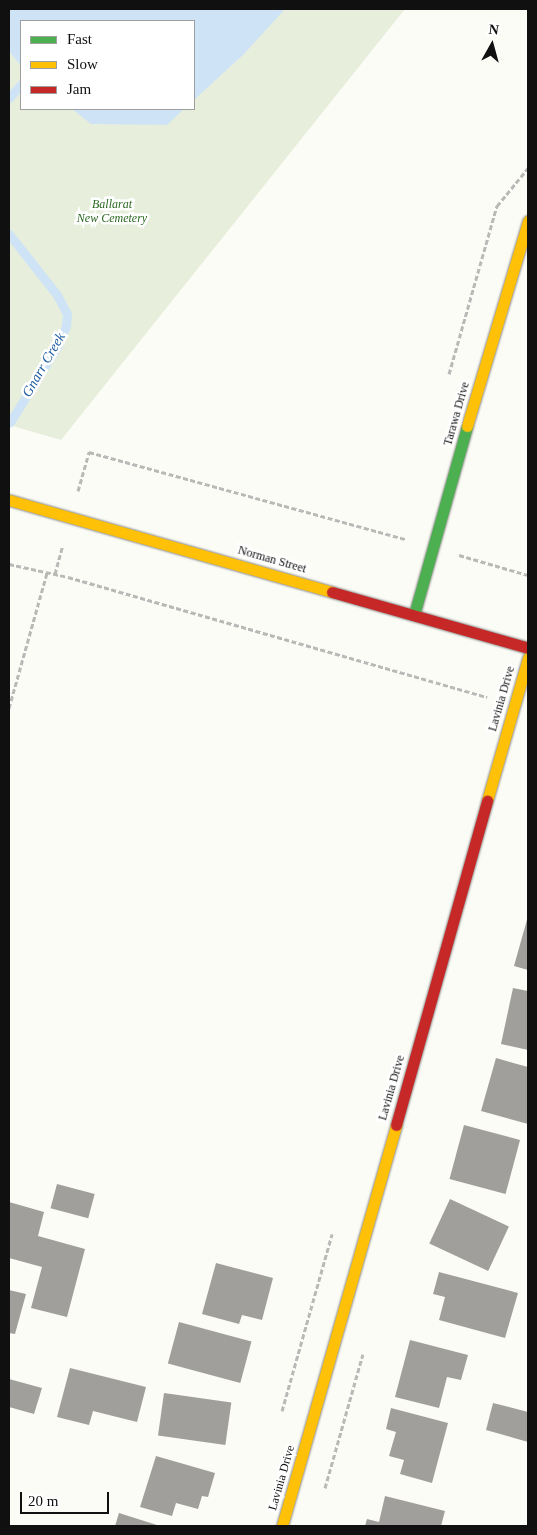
<!DOCTYPE html>
<html>
<head>
<meta charset="utf-8">
<style>
	body { margin:0 }
	#map { position:relative; width:537px; height:1535px; overflow:hidden; background:#fcfcf7; font-family:"Times New Roman",serif }
	div>[style] { position:absolute }
	.cemetery>* { inset:0; background:#e7eedb }
	.water>* { inset:0; background:#cee4f6 }
	.stream>* { height:9px; margin:-4.5px; padding:0 4.5px; transform-origin:4.5px; border-radius:4.5px; background:#cee4f6 }
	.building>* { inset:0; background:#a09f9c; transform-origin:0 0 }
	.path>* { height:3px; margin-top:-1.5px; transform-origin:0; background:repeating-linear-gradient(90deg,#b9b9b8 0 5px,transparent 0 7.5px) }
	.roads { filter:drop-shadow(0 0 1px #8d8d8b) drop-shadow(0 0 1px #8d8d8b) }
	.fast>* { height:11px; margin:-5.5px; padding:0 5.5px; transform-origin:5.5px; border-radius:5.5px; background:#4caf50 }
	.slow>* { height:11px; margin:-5.5px; padding:0 5.5px; transform-origin:5.5px; border-radius:5.5px; background:#ffc107 }
	.jam>* { height:11px; margin:-5.5px; padding:0 5.5px; transform-origin:5.5px; border-radius:5.5px; background:#c62828 }
	span { translate:-50% -50%; white-space:nowrap; text-align:center; line-height:1.15; -webkit-text-stroke:5px #fff; paint-order:stroke }
	.park-label { font-size:12px; color:#2a6821; font-style:italic }
	.street-label { font-size:12px; color:#101010 }
	.water-label { font-size:14px; color:#1b5ca1; font-style:italic }
	.frame { position:absolute; inset:0; border:10px solid #101010; pointer-events:none }
	.legend { position:absolute; left:20px; top:20px; width:175px; height:90px; box-sizing:border-box; background:#fff; border:1px solid #9f9f9f; margin:0; padding:6px 9px; list-style:none; font-size:15px; color:#101010 }
	.legend li { display:flex; align-items:center; gap:10px; height:25px }
	.legend b { width:25px; border:1px solid #9f9f9f }
	.north { position:absolute; left:467px; top:20px; width:50px; height:50px; -webkit-text-stroke:4px #fff; paint-order:stroke; rotate:7deg; font-size:14px; font-weight:700; line-height:20px; text-align:center; color:#101010 }
	.north::after { content:''; display:block; margin:auto; width:18px; height:22px; background:#101010; clip-path:polygon(50% 0,100% 100%,50% 72%,0 100%) }
	.scale { position:absolute; left:20px; top:1492px; width:89px; height:22px; box-sizing:border-box; border:2px solid #101010; border-top:0; padding-left:6px; font-size:15px; line-height:18px; white-space:nowrap; color:#101010; -webkit-text-stroke:4px #fff; paint-order:stroke }
</style>
</head>
<body>
<div id="map">
	<div class="cemetery">
		<i style="clip-path:polygon(evenodd,9px 9px,405px 9px,61px 440px,9px 425px,9px 9px,21px 21px,194px 21px,194px 109px,21px 109px,21px 21px)"></i>
	</div>
	<div class="water">
		<i style="clip-path:polygon(9px 9px,285px 9px,244px 54px,194px 100px,194px 21px,21px 21px,21px 66px,9px 51px)"></i>
		<i style="clip-path:polygon(72px 109px,184px 109px,167px 125px,91px 124px)"></i>
	</div>
	<div class="stream">
		<i style="left:9px;top:98px;width:18px;rotate:-49deg"></i>
		<i style="left:9px;top:234px;width:78px;rotate:51.8deg"></i>
		<i style="left:57px;top:295px;width:21px;rotate:62deg"></i>
		<i style="left:67px;top:314px;width:12px;rotate:95deg"></i>
		<i style="left:66px;top:326px;width:21px;rotate:113deg"></i>
		<i style="left:58px;top:345px;width:91px;rotate:121.9deg"></i>
	</div>
	<div class="building">
		<i style="clip-path:polygon(528px 916px,528px 970px,514px 966px)"></i>
		<i style="clip-path:polygon(513px 988px,528px 991px,528px 1050px,501px 1044px)"></i>
		<i style="clip-path:polygon(496px 1058px,528px 1067px,528px 1124px,481px 1111px)"></i>
		<i style="left:464px;top:1125px;width:58px;height:56px;rotate:15deg"></i>
		<i style="left:57px;top:1184px;width:39px;height:25px;rotate:15deg"></i>
		<i style="left:450px;top:1199px;width:65px;height:49px;rotate:25deg"></i>
		<i style="clip-path:polygon(9px 1202px,44px 1212px,38px 1236px,85px 1249px,67px 1317px,31px 1308px,42px 1267px,9px 1258px)"></i>
		<i style="clip-path:polygon(216px 1263px,273px 1278px,262px 1320px,242px 1315px,239px 1324px,202px 1314px)"></i>
		<i style="clip-path:polygon(439px 1272px,518px 1293px,505px 1338px,439px 1320px,445px 1297px,433px 1294px)"></i>
		<i style="clip-path:polygon(9px 1290px,26px 1294px,15px 1334px,9px 1333px)"></i>
		<i style="left:179px;top:1322px;width:75px;height:43px;rotate:15deg"></i>
		<i style="clip-path:polygon(410px 1340px,468px 1355px,461px 1380px,447px 1377px,439px 1408px,395px 1397px)"></i>
		<i style="clip-path:polygon(70px 1368px,146px 1387px,137px 1422px,93px 1411px,89px 1425px,57px 1417px)"></i>
		<i style="clip-path:polygon(9px 1379px,42px 1388px,34px 1414px,9px 1407px)"></i>
		<i style="left:164px;top:1393px;width:68px;height:43px;rotate:8deg"></i>
		<i style="clip-path:polygon(493px 1403px,528px 1412px,528px 1442px,486px 1430px)"></i>
		<i style="clip-path:polygon(391px 1408px,448px 1423px,432px 1483px,400px 1474px,404px 1460px,389px 1456px,396px 1432px,386px 1429px)"></i>
		<i style="clip-path:polygon(156px 1456px,215px 1473px,208px 1497px,202px 1496px,198px 1509px,176px 1503px,172px 1516px,140px 1507px)"></i>
		<i style="clip-path:polygon(385px 1496px,445px 1511px,441px 1526px,365px 1526px,367px 1519px,379px 1522px)"></i>
		<i style="clip-path:polygon(119px 1513px,160px 1526px,115px 1526px)"></i>
	</div>
	<div class="path">
		<i style="left:449px;top:374px;width:175px;rotate:-74.1deg"></i>
		<i style="left:497px;top:206px;width:49px;rotate:-50.8deg"></i>
		<i style="left:78px;top:491px;width:41px;rotate:-74.2deg"></i>
		<i style="left:89px;top:452px;width:328px;rotate:15.4deg"></i>
		<i style="left:459px;top:555px;width:72px;rotate:16.2deg"></i>
		<i style="left:9px;top:564px;width:60px;rotate:12.4deg"></i>
		<i style="left:68px;top:577px;width:436px;rotate:16deg"></i>
		<i style="left:55px;top:574px;width:30px;rotate:-75deg"></i>
		<i style="left:9px;top:708px;width:140px;rotate:-74.3deg"></i>
		<i style="left:282px;top:1411px;width:184px;rotate:-74.2deg"></i>
		<i style="left:325px;top:1488px;width:139px;rotate:-74.2deg"></i>
	</div>
	<div class="roads">
		<div class="fast">
			<i style="left:414px;top:615px;width:196px;rotate:-74.3deg"></i>
		</div>
		<div class="slow">
			<i style="left:467px;top:426px;width:214px;rotate:-73.4deg"></i>
			<i style="left:9px;top:500px;width:336px;rotate:15.9deg"></i>
			<i style="left:487px;top:801px;width:149px;rotate:-74deg"></i>
			<i style="left:282px;top:1526px;width:417px;rotate:-74.1deg"></i>
		</div>
		<div class="jam">
			<i style="left:332px;top:592px;width:204px;rotate:15.9deg"></i>
			<i style="left:396px;top:1125px;width:337px;rotate:-74.3deg"></i>
		</div>
	</div>
	<div class="park-label">
		<span style="left:112px;top:212px">Ballarat<br>New Cemetery</span>
	</div>
	<div class="street-label">
		<span style="left:457px;top:414px;rotate:-74deg">Tarawa Drive</span>
		<span style="left:272px;top:560px;rotate:16deg">Norman Street</span>
		<span style="left:502px;top:699px;rotate:-74deg">Lavinia Drive</span>
		<span style="left:392px;top:1088px;rotate:-74deg">Lavinia Drive</span>
		<span style="left:282px;top:1478px;rotate:-74deg">Lavinia Drive</span>
	</div>
	<div class="water-label">
		<span style="left:44px;top:365px;rotate:-60deg">Gnarr Creek</span>
	</div>
	<div class="frame"></div>
	<ul class="legend">
	<li><b style="height:6px;background:#4caf50"></b>Fast</li>
	<li><b style="height:6px;background:#ffc107"></b>Slow</li>
	<li><b style="height:6px;background:#c62828"></b>Jam</li>
	</ul>
	<div class="north">N</div>
	<div class="scale">20 m</div>
</div>
</body>
</html>
